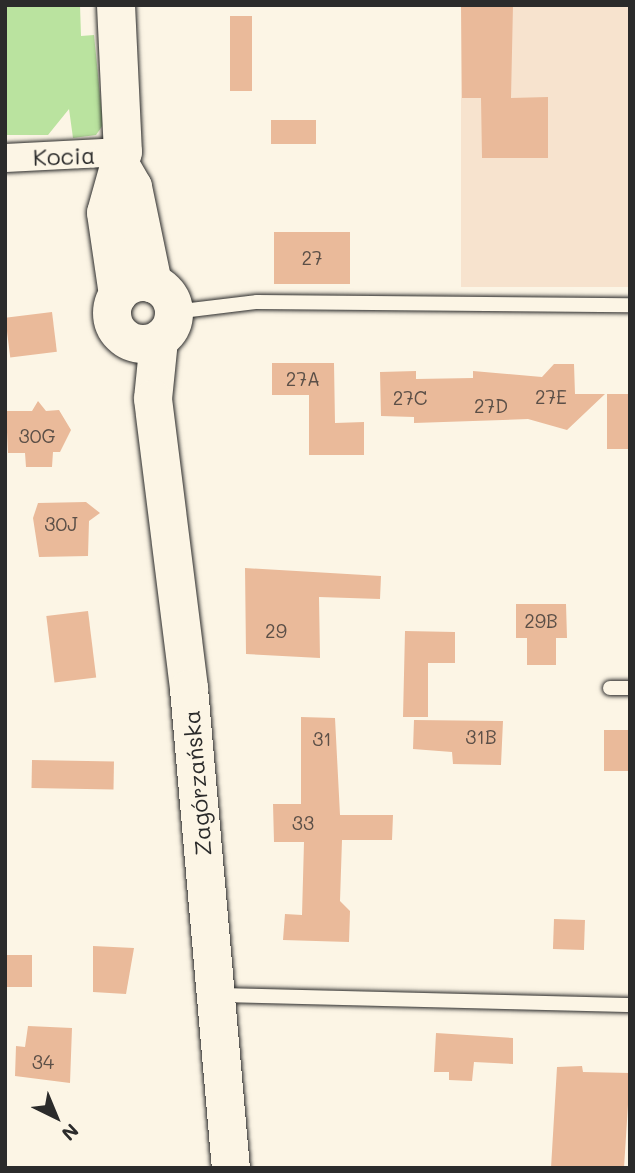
<!DOCTYPE html>
<html>
<head>
<meta charset="utf-8">
<style>
	body { margin:0 }
	#map { position:relative; width:635px; height:1173px; overflow:hidden; background:#fcf5e5; font-family:Mali,sans-serif }
	div>[style] { position:absolute }
	.built>* { inset:0; background:#f7e3ce; transform-origin:0 0 }
	.green>* { inset:0; background:#bae39f }
	.building>* { inset:0; background:#eaba9a; transform-origin:0 0 }
	.roads { filter:drop-shadow(0 0 2px #2b2b2b) drop-shadow(0 0 2px #2b2b2b) }
	.lane>* { height:14px; margin:-7px; padding:0 7px; transform-origin:7px; border-radius:7px; background:#fcf5e5 }
	.street>* { height:28px; margin:-14px; padding:0 14px; transform-origin:14px; border-radius:14px; background:#fcf5e5 }
	.secondary>* { height:38px; margin:-19px; padding:0 19px; transform-origin:19px; border-radius:19px; background:#fcf5e5 }
	.secondary>.ring { margin:-19px; padding:0; box-sizing:content-box; background:none; border:38px solid #fcf5e5; border-radius:50% }
	span { translate:-50% -50%; white-space:nowrap; text-align:center; line-height:1.15; -webkit-text-stroke:7px #fcf5e5; paint-order:stroke }
	.number-label { font-size:19px; color:#5b4f47 }
	.number-label span { -webkit-text-stroke-width:0 }
	.street-label { font-size:23px; color:#2b2b2b }
	.frame { position:absolute; inset:0; border:7px solid #2b2b2b; pointer-events:none }
	.north { position:absolute; left:21px; top:1082px; width:70px; height:70px; -webkit-text-stroke:5px #fcf5e5; paint-order:stroke; rotate:137deg; font-size:19px; font-weight:700; line-height:28px; text-align:center; color:#2b2b2b }
	.north::after { content:''; display:block; margin:auto; width:24px; height:32px; background:#2b2b2b; clip-path:polygon(50% 0,100% 100%,50% 72%,0 100%) }
</style>
</head>
<body>
<div id="map">
	<div class="built">
		<i style="left:461px;top:5px;width:169px;height:282px"></i>
	</div>
	<div class="green">
		<i style="clip-path:polygon(5px 5px,80px 5px,81px 36px,94px 35px,103px 125px,96px 135px,73px 138px,69px 109px,48px 135px,5px 135px)"></i>
	</div>
	<div class="building">
		<i style="clip-path:polygon(461px 5px,513px 5px,511px 98px,548px 97px,548px 158px,482px 158px,481px 98px,462px 98px)"></i>
		<i style="left:230px;top:16px;width:22px;height:75px"></i>
		<i style="left:271px;top:120px;width:45px;height:24px"></i>
		<i style="left:274px;top:232px;width:76px;height:52px"></i>
		<i style="left:52px;top:312px;width:40px;height:47px;rotate:83deg"></i>
		<i style="clip-path:polygon(272px 363px,334px 363px,335px 423px,364px 422px,364px 455px,309px 455px,309px 395px,272px 395px)"></i>
		<i style="clip-path:polygon(554px 364px,574px 364px,575px 394px,605px 394px,567px 430px,528px 419px,414px 423px,414px 417px,381px 416px,380px 372px,416px 371px,416px 379px,473px 378px,473px 371px,542px 377px)"></i>
		<i style="left:607px;top:394px;width:23px;height:55px"></i>
		<i style="clip-path:polygon(38px 401px,46px 411px,59px 410px,71px 430px,60px 452px,53px 452px,52px 467px,26px 467px,25px 453px,8px 453px,6px 411px,32px 411px)"></i>
		<i style="clip-path:polygon(86px 502px,100px 513px,89px 521px,88px 556px,39px 557px,33px 518px,38px 503px)"></i>
		<i style="clip-path:polygon(245px 568px,381px 576px,380px 599px,319px 597px,320px 658px,246px 654px)"></i>
		<i style="clip-path:polygon(516px 604px,566px 604px,567px 638px,556px 638px,556px 665px,527px 665px,527px 638px,516px 638px)"></i>
		<i style="left:88px;top:611px;width:67px;height:42px;rotate:83deg"></i>
		<i style="clip-path:polygon(405px 631px,455px 632px,455px 663px,428px 663px,428px 717px,403px 717px)"></i>
		<i style="clip-path:polygon(301px 717px,335px 718px,340px 815px,393px 815px,392px 840px,342px 840px,340px 901px,350px 911px,349px 942px,283px 940px,285px 914px,302px 915px,304px 842px,274px 842px,273px 804px,301px 804px)"></i>
		<i style="clip-path:polygon(414px 720px,503px 721px,501px 765px,453px 764px,452px 752px,413px 749px)"></i>
		<i style="left:604px;top:730px;width:26px;height:41px"></i>
		<i style="left:32px;top:760px;width:82px;height:28px;rotate:1deg"></i>
		<i style="left:554px;top:919px;width:31px;height:30px;rotate:2deg"></i>
		<i style="clip-path:polygon(93px 946px,134px 948px,126px 994px,93px 992px)"></i>
		<i style="left:5px;top:955px;width:27px;height:32px"></i>
		<i style="clip-path:polygon(28px 1026px,72px 1028px,70px 1083px,15px 1076px,16px 1046px,25px 1047px)"></i>
		<i style="clip-path:polygon(436px 1033px,513px 1038px,513px 1064px,474px 1062px,472px 1081px,449px 1080px,449px 1072px,434px 1072px)"></i>
		<i style="clip-path:polygon(582px 1066px,583px 1072px,630px 1073px,624px 1168px,551px 1168px,557px 1067px)"></i>
	</div>
	<div class="roads">
		<div class="lane">
			<i style="left:174px;top:312px;width:84px;rotate:-6.9deg"></i>
			<i style="left:257px;top:302px;width:373px;rotate:0.5deg"></i>
			<i style="left:610px;top:688px;width:20px"></i>
			<i style="left:218px;top:995px;width:412px;rotate:1.4deg"></i>
		</div>
		<div class="street">
			<i style="left:5px;top:158px;width:118px;rotate:-2.9deg"></i>
		</div>
		<div class="secondary">
			<i style="left:116px;top:5px;width:147px;rotate:87.3deg"></i>
			<i style="left:123px;top:152px;width:63px;rotate:105.6deg"></i>
			<i style="left:106px;top:213px;width:83px;rotate:81.7deg"></i>
			<i style="left:122px;top:168px;width:22px;rotate:60deg"></i>
			<i style="left:133px;top:187px;width:99px;rotate:78.3deg"></i>
			<i class="ring" style="left:112px;top:282px;width:24px;height:24px"></i>
			<i style="left:159px;top:340px;width:59px;rotate:95.8deg"></i>
			<i style="left:153px;top:399px;width:292px;rotate:82.9deg"></i>
			<i style="left:189px;top:689px;width:481px;rotate:85deg"></i>
		</div>
	</div>
	<div class="number-label">
		<span style="left:312px;top:258px">27</span>
		<span style="left:303px;top:379px">27A</span>
		<span style="left:551px;top:397px">27E</span>
		<span style="left:410px;top:398px">27C</span>
		<span style="left:491px;top:406px">27D</span>
		<span style="left:37px;top:436px">30G</span>
		<span style="left:61px;top:524px">30J</span>
		<span style="left:541px;top:621px">29B</span>
		<span style="left:276px;top:631px">29</span>
		<span style="left:481px;top:737px">31B</span>
		<span style="left:322px;top:739px">31</span>
		<span style="left:303px;top:823px">33</span>
		<span style="left:43px;top:1062px">34</span>
	</div>
	<div class="street-label">
		<span style="left:64px;top:156px;rotate:-2deg">Kocia</span>
		<span style="left:197px;top:783px;rotate:-95deg">Zagórzańska</span>
	</div>
	<div class="frame"></div>
	<div class="north">N</div>
</div>
</body>
</html>
